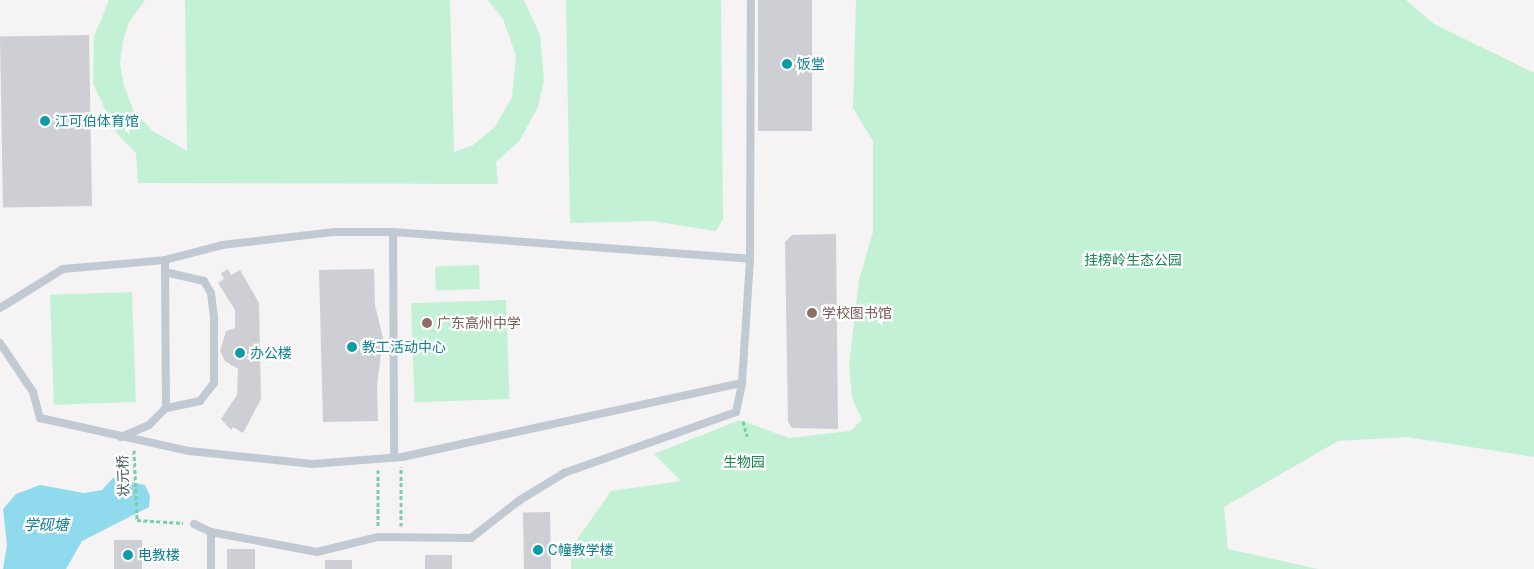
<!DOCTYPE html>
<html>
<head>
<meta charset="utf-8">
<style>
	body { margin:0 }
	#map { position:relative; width:1534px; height:569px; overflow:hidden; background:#f5f3f3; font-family:"Public Sans","Noto Sans SC",sans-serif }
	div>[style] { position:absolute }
	.green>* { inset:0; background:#c3f1d5; transform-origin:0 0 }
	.water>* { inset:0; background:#90daee }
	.building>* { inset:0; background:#cdcfd5; transform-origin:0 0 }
	.path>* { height:3px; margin-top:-1.5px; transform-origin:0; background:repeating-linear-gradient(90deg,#7ad0a6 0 4px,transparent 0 6.5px) }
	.service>* { height:8px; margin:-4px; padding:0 4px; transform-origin:4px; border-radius:4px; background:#c1cad2 }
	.dots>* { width:14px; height:14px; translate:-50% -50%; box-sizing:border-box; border:2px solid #fff; border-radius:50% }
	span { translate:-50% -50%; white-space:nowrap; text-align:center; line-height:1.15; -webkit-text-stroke:4.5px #fff; paint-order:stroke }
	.culture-label { font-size:14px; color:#0d838f }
	.left { translate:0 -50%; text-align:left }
	.park-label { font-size:14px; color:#17864f }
	.education-label { font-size:14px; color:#785e54 }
	.street-label { font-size:14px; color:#4a5661 }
	.water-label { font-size:15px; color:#0c7c9b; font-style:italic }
</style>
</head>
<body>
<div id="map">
	<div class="green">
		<i style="clip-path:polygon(109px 0,145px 0,129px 22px,123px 41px,120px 63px,124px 86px,134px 112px,153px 131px,187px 151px,185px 0,450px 0,454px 152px,473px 145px,495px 127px,512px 97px,516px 56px,503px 19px,488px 0,524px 0,540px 35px,544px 80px,538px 107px,520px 140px,496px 162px,498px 184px,138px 183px,136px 153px,116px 132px,93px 84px,94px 37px)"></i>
		<i style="clip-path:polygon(566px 0,721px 0,723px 219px,716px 231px,652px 221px,570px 223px)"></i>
		<i style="clip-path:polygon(856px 0,1406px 0,1434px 24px,1534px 73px,1534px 457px,1407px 437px,1338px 441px,1224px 507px,1228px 549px,1318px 569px,571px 569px,571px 548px,611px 491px,681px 481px,654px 454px,740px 420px,789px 438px,850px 431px,862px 420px,852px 398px,849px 365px,859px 280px,873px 232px,873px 141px,853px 108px)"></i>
		<i style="left:479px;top:265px;width:24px;height:44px;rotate:88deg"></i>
		<i style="left:132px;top:292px;width:110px;height:82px;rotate:88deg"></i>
		<i style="left:506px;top:300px;width:99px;height:95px;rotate:88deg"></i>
	</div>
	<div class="water">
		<i style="clip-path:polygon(113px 478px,145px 485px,150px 496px,149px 507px,82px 541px,66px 569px,3px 569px,7px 545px,3px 509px,16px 494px,40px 485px,84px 493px,102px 490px)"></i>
	</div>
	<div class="building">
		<i style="left:758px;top:0;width:54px;height:131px"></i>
		<i style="left:89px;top:35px;width:171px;height:89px;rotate:89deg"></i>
		<i style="clip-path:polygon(836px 234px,838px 429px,792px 428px,788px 422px,785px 242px,792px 235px)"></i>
		<i style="clip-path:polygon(228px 269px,231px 275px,240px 270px,259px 303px,261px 399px,243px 433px,233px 427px,231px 430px,221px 419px,237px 395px,238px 369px,225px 361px,220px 351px,226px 331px,235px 328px,235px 310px,218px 283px,224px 279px,221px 273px)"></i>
		<i style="clip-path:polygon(374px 269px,375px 305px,383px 338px,377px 386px,378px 421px,323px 422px,319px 270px)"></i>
		<i style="left:550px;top:512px;width:57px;height:27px;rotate:89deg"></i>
		<i style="left:142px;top:540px;width:29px;height:28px;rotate:90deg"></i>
		<i style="left:255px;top:549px;width:20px;height:28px;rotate:90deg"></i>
		<i style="left:425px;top:555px;width:27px;height:14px"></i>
		<i style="left:325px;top:560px;width:27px;height:9px"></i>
	</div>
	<div class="path">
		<i style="left:743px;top:421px;width:16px;rotate:75deg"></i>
		<i style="left:134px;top:450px;width:70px;rotate:87.5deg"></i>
		<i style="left:137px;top:520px;width:46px;rotate:3.7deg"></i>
		<i style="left:378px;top:470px;width:56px;rotate:90deg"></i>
		<i style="left:401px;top:526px;width:59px;rotate:-90deg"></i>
	</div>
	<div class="service">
		<i style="left:393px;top:232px;width:224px;rotate:89.7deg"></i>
		<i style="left:165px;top:272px;width:40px;rotate:13deg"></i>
		<i style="left:204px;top:281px;width:14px;rotate:60deg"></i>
		<i style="left:211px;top:293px;width:24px;rotate:83deg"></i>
		<i style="left:214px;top:317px;width:66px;rotate:90deg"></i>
		<i style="left:214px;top:383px;width:23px;rotate:128deg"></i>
		<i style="left:200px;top:401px;width:35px;rotate:168deg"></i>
		<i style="left:0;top:308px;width:74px;rotate:-31.8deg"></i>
		<i style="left:63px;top:269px;width:102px;rotate:-5deg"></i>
		<i style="left:165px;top:260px;width:59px;rotate:-14.7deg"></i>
		<i style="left:222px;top:245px;width:114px;rotate:-6.6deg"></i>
		<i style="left:335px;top:232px;width:58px"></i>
		<i style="left:393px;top:232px;width:358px;rotate:4.3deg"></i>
		<i style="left:0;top:343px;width:59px;rotate:56deg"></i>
		<i style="left:33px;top:392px;width:27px;rotate:75deg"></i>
		<i style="left:40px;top:418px;width:153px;rotate:12.5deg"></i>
		<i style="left:189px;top:451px;width:124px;rotate:6deg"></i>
		<i style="left:312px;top:464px;width:90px;rotate:-4.4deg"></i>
		<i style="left:402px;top:457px;width:348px;rotate:-12.3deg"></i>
		<i style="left:121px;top:437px;width:30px;rotate:-23deg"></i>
		<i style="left:149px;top:425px;width:24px;rotate:-45deg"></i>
		<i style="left:166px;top:408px;width:148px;rotate:-90.4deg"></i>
		<i style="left:194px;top:524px;width:19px;rotate:25deg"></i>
		<i style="left:211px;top:532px;width:108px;rotate:10.7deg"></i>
		<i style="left:317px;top:552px;width:63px;rotate:-13.8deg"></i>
		<i style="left:378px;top:537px;width:93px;rotate:0.6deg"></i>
		<i style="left:471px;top:538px;width:62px;rotate:-37.8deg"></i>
		<i style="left:520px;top:500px;width:52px;rotate:-31.5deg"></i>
		<i style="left:564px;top:473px;width:182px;rotate:-19.5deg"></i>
		<i style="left:736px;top:412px;width:30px;rotate:-78deg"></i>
		<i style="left:742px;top:383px;width:124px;rotate:-86.3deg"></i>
		<i style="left:750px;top:259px;width:259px;rotate:-89.8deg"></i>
		<i style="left:211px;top:569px;width:37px;rotate:-90deg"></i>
	</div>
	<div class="dots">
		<i style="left:787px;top:64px;background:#0f9aa8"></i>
		<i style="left:45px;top:121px;background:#0f9aa8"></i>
		<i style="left:812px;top:313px;background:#8d6e63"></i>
		<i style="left:427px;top:323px;background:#8d6e63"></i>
		<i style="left:352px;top:347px;background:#0f9aa8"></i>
		<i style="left:240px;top:353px;background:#0f9aa8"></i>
		<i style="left:538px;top:550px;background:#0f9aa8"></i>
		<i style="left:128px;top:555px;background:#0f9aa8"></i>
	</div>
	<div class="culture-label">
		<span class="left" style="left:797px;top:64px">饭堂</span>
		<span class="left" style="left:55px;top:121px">江可伯体育馆</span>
		<span class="left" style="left:362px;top:347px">教工活动中心</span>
		<span class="left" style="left:250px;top:353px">办公楼</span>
		<span class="left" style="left:548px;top:550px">C幢教学楼</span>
		<span class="left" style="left:138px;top:555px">电教楼</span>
	</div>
	<div class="park-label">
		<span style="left:1133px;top:260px">挂榜岭生态公园</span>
		<span style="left:744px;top:462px">生物园</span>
	</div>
	<div class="education-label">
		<span class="left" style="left:822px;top:313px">学校图书馆</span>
		<span class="left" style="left:437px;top:323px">广东高州中学</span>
	</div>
	<div class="street-label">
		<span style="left:123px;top:476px;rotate:-92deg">状元桥</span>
	</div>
	<div class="water-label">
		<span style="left:46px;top:525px">学砚塘</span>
	</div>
</div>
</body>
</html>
